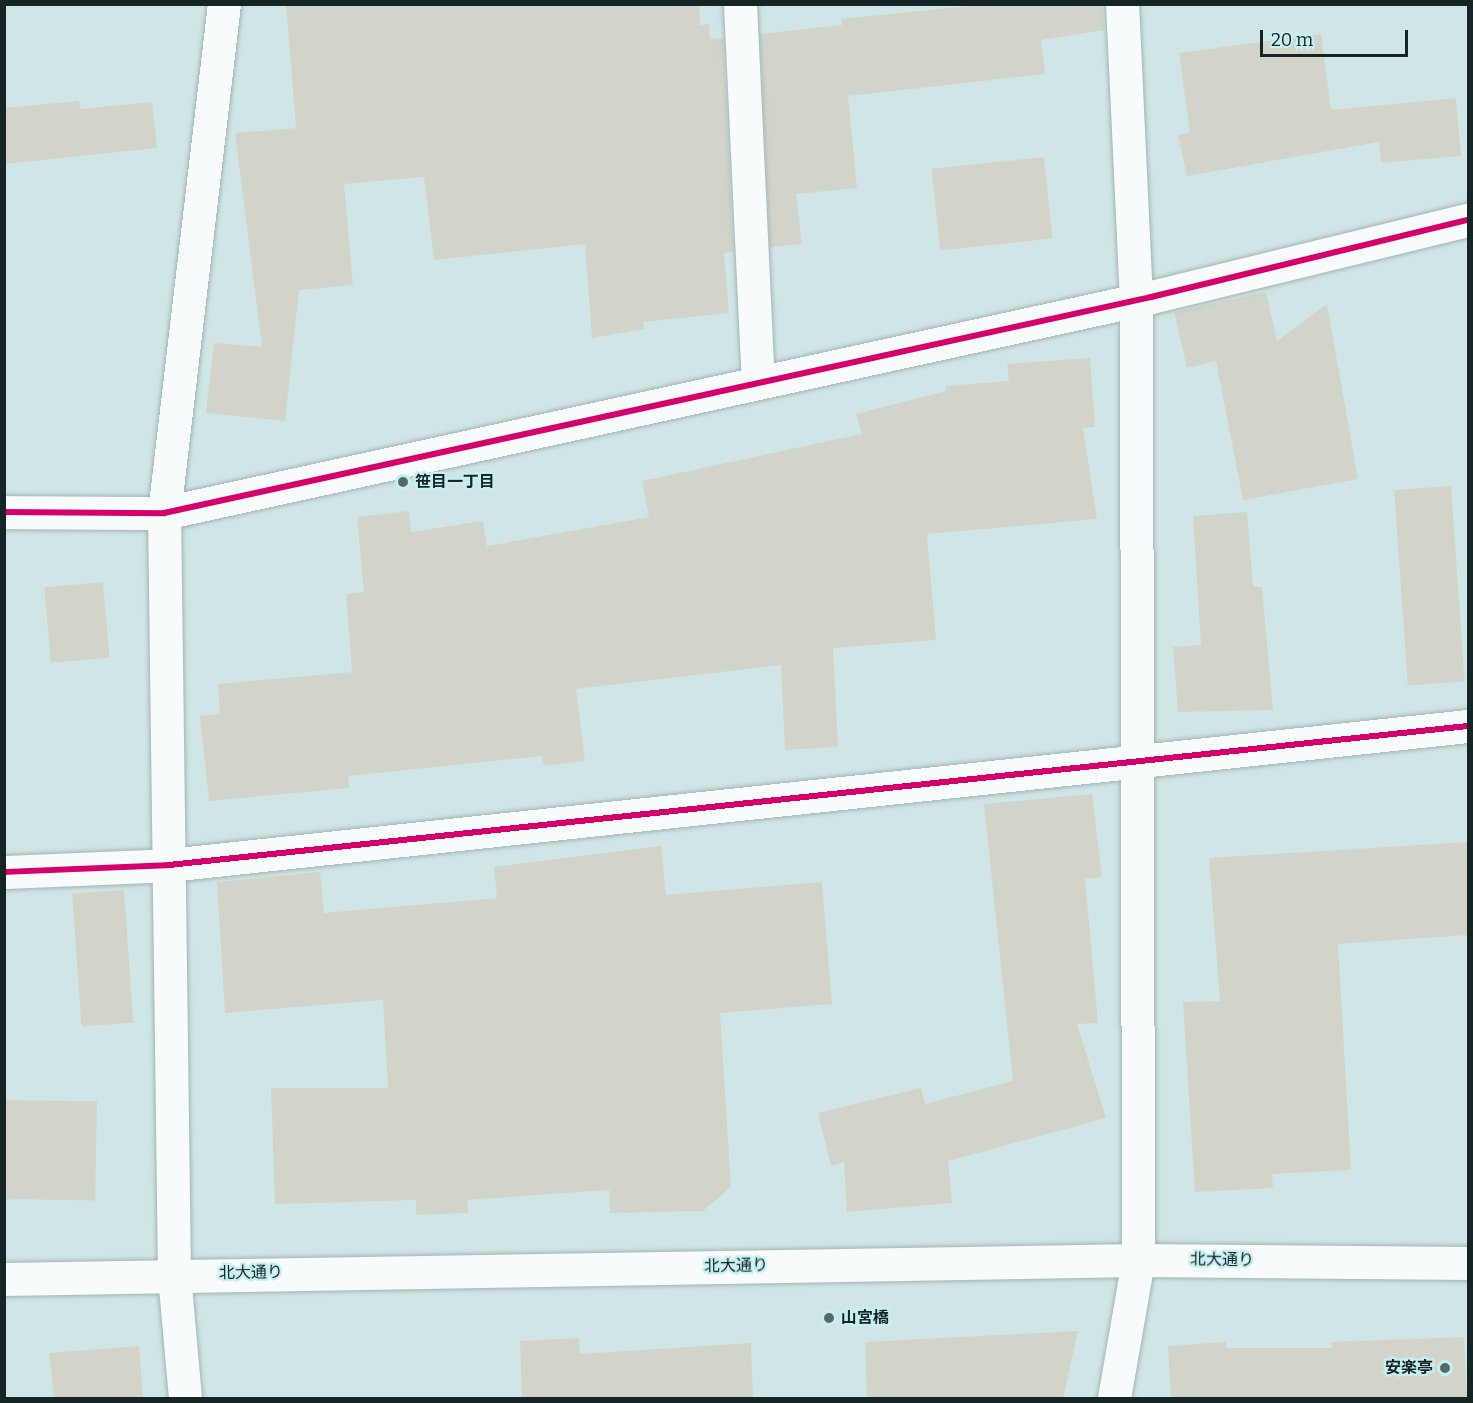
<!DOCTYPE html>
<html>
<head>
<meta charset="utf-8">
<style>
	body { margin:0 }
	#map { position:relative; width:1473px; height:1403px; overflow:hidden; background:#d0e6e6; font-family:Bitter,"Noto Sans JP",serif }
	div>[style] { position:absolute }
	.building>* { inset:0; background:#d2d4ca; transform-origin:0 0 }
	.roads { filter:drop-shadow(0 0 2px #a2b4b4) drop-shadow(0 0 2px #a2b4b4) }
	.minor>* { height:33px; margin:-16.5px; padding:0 16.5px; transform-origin:16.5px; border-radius:16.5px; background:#f8fbfb }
	.cycleway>* { height:6px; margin:-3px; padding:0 3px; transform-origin:3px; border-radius:3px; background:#d6006c }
	.dots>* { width:16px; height:16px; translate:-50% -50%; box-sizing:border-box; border:3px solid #c6f0ef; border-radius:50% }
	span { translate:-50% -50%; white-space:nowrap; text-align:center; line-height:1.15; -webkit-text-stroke:4.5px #c6f0ef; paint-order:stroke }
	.poi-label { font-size:16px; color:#152525; font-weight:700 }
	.left { translate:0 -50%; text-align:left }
	.right { translate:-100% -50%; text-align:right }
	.street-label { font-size:16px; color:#152525 }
	.frame { position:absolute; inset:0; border:6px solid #152525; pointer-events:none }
	.scale { position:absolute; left:1260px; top:30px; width:148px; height:27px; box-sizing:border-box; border:3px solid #152525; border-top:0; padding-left:8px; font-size:18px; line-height:21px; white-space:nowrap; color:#152525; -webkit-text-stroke:4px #c6f0ef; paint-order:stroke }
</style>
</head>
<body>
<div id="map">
	<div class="building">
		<i style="clip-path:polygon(286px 4px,699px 4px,700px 25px,709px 24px,710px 39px,723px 38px,733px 252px,724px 253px,729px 313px,643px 322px,644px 329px,592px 338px,585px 244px,434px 260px,424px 177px,344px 184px,353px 285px,299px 290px,285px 421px,206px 413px,214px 343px,262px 347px,235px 133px,296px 128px)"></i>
		<i style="clip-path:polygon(989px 4px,1103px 4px,1104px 30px,1041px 40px,1045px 74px,848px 96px,857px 188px,796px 194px,802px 244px,770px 247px,760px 34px,842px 25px,841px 19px)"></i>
		<i style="clip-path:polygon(1321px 34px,1331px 110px,1456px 98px,1461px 156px,1381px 163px,1379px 142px,1187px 176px,1178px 135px,1190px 132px,1179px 53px)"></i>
		<i style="clip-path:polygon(79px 101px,80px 109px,152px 102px,157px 148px,4px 164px,4px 108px)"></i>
		<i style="left:1044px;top:157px;width:82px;height:113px;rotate:84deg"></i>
		<i style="clip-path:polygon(1266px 292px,1277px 341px,1327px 304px,1358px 479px,1243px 500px,1216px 361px,1187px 368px,1174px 312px)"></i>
		<i style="clip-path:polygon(1090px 358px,1095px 427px,1083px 428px,1097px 519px,927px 534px,936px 640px,833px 648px,838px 747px,785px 750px,781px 665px,576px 689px,585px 761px,544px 766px,542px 756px,348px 776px,349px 788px,209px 801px,200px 716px,220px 714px,218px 684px,352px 672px,346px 594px,364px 592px,357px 517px,409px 511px,411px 532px,483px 521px,487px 546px,649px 517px,642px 481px,862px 434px,856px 414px,946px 391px,945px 386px,1009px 381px,1007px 364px)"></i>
		<i style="left:1451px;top:486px;width:196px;height:57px;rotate:86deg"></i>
		<i style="clip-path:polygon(1247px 512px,1253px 587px,1262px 587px,1273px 710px,1178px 712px,1173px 647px,1201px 645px,1193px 516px)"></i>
		<i style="left:103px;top:582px;width:76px;height:59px;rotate:85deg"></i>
		<i style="clip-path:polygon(1092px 794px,1102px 877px,1085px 879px,1098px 1023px,1077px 1024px,1106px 1118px,948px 1161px,952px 1203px,847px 1212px,844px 1162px,831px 1166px,818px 1113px,921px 1088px,925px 1104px,1013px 1081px,984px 804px)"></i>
		<i style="clip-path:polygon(1468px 842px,1468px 935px,1338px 944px,1351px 1170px,1272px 1174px,1273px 1188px,1195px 1192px,1183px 1002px,1220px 1001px,1209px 858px)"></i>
		<i style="clip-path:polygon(661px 846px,666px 895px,822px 882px,832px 1004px,720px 1013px,731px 1187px,703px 1211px,610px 1213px,609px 1190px,467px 1200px,468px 1213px,416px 1215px,416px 1200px,275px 1204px,271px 1088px,388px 1088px,383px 1000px,225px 1013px,217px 882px,320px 872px,324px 913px,497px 898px,494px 867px)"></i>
		<i style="left:124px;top:890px;width:133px;height:52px;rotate:86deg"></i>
		<i style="left:4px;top:1100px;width:93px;height:99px;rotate:1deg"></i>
		<i style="clip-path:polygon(1078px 1331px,1063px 1398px,867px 1398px,865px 1342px)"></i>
		<i style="clip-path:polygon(1464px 1337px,1467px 1398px,1171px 1398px,1168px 1346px,1226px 1342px,1226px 1348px,1332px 1348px,1331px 1342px)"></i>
		<i style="clip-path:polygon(579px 1338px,580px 1354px,751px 1343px,753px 1398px,522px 1398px,520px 1341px)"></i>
		<i style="clip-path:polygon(139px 1346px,143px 1398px,54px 1398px,49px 1353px)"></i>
	</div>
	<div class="roads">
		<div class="minor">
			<i style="left:740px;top:4px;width:379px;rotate:87.3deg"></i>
			<i style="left:4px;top:512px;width:160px;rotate:0.4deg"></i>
			<i style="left:164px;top:513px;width:1010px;rotate:-12.34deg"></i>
			<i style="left:1151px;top:297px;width:326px;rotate:-13.7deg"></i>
			<i style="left:4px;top:872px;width:165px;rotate:-2.4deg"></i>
			<i style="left:169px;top:865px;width:1306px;rotate:-6.11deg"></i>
			<i style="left:4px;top:1279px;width:1134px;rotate:-0.96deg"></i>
			<i style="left:1138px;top:1260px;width:330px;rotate:0.5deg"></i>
			<i style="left:185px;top:1398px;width:124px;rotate:-95.1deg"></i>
			<i style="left:174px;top:1274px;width:761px;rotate:-90.75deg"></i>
			<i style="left:164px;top:513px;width:513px;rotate:-83.28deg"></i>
			<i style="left:1114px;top:1398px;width:140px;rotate:-80.1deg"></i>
			<i style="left:1138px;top:1260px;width:960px;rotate:-90.12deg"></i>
			<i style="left:1136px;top:300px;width:296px;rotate:-92.7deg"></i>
		</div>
	</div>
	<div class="cycleway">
		<i style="left:4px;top:512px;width:160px;rotate:0.4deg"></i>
		<i style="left:164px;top:513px;width:1010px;rotate:-12.34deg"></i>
		<i style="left:1151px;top:297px;width:326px;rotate:-13.7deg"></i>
		<i style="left:4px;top:872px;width:165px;rotate:-2.4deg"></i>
		<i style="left:169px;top:865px;width:1306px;rotate:-6.11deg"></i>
	</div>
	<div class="dots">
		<i style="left:403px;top:482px;background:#566969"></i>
		<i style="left:829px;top:1318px;background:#566969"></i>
		<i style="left:1445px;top:1368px;background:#566969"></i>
	</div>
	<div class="poi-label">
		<span class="left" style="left:415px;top:482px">笹目一丁目</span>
		<span class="left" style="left:841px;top:1318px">山宮橋</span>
		<span class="right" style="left:1433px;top:1368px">安楽亭</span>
	</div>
	<div class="street-label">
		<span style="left:1222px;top:1260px;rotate:1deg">北大通り</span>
		<span style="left:736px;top:1266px;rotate:-1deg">北大通り</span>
		<span style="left:251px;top:1273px;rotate:-1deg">北大通り</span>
	</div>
	<div class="frame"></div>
	<div class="scale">20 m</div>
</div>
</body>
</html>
